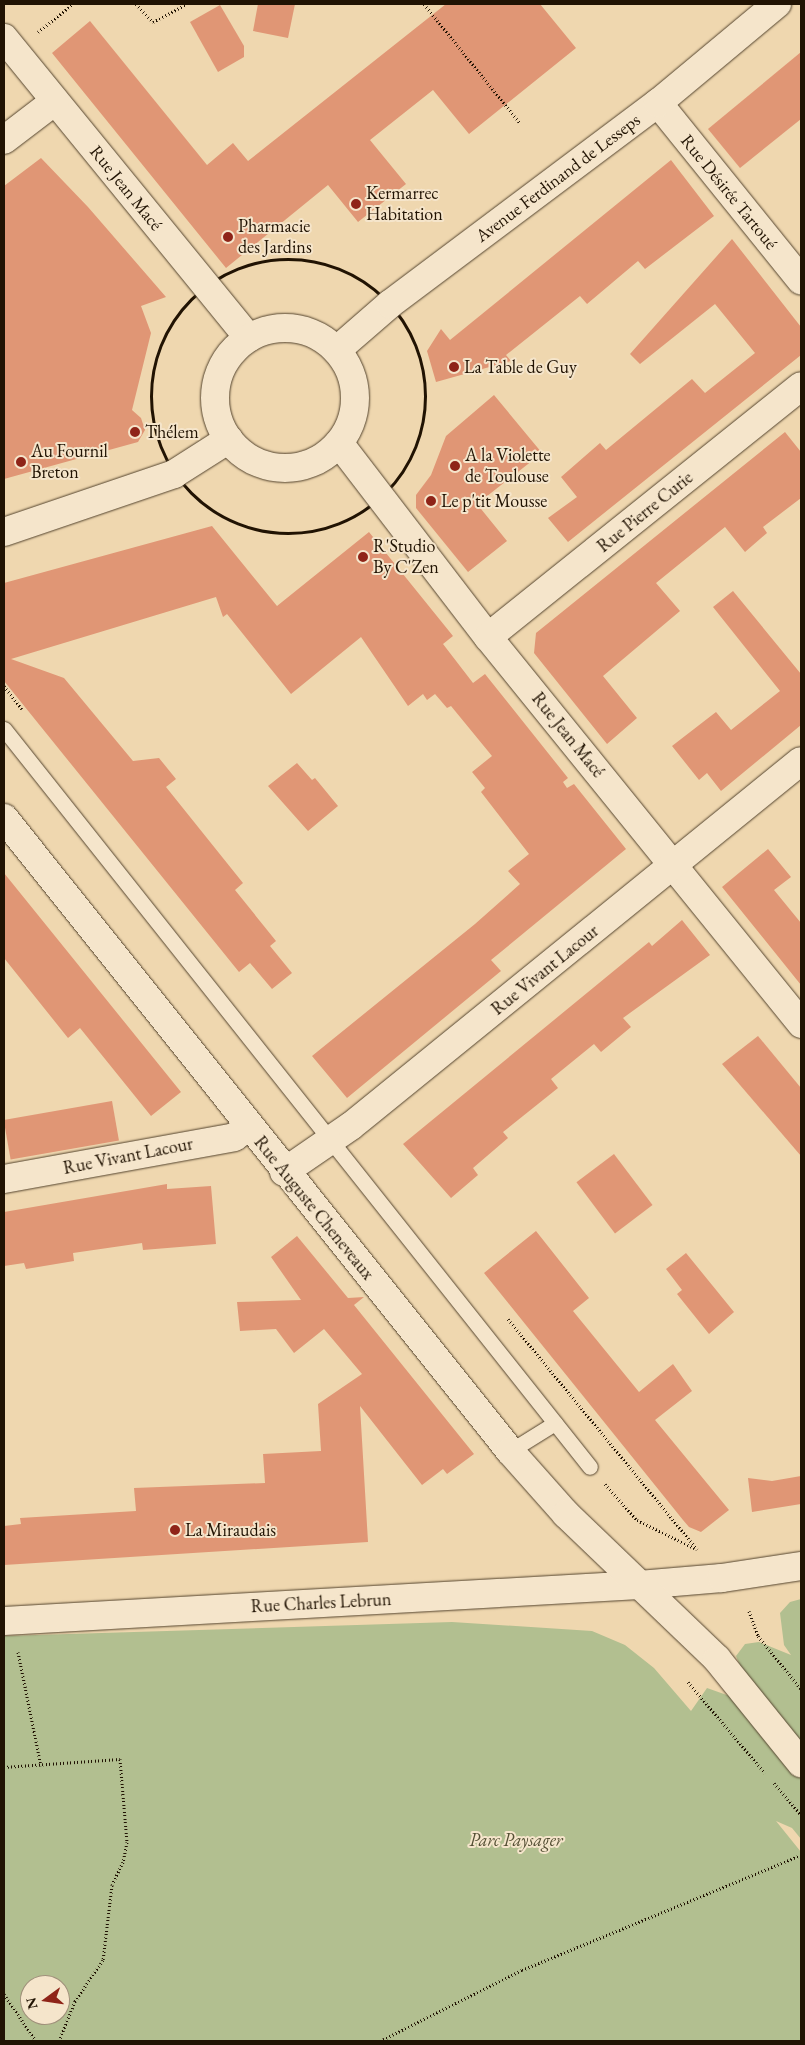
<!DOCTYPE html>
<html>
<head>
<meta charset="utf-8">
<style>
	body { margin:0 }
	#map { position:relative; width:805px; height:2045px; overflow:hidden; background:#efd7af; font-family:"EB Garamond",serif }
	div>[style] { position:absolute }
	.green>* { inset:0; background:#b2bf90 }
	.building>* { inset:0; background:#e09675; transform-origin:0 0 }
	.path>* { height:3px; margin-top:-1.5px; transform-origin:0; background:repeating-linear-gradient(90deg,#211303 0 1px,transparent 0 3.5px) }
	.path>.ring { margin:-1.5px; padding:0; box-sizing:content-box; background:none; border:3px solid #211303; border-radius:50% }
	.roads { filter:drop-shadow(0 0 1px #54442e) drop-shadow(0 0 1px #54442e) }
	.service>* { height:15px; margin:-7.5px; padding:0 7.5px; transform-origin:7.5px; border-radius:7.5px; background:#f5e5cb }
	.minor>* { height:28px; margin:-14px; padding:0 14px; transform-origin:14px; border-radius:14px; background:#f5e5cb }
	.tertiary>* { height:28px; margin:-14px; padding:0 14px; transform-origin:14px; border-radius:14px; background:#f5e5cb }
	.tertiary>.ring { margin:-14px; padding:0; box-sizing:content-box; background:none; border:28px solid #f5e5cb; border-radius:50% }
	.secondary>* { height:28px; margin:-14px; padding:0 14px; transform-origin:14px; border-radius:14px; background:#f5e5cb }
	.dots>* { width:14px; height:14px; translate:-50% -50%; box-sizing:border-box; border:2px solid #f5e5cb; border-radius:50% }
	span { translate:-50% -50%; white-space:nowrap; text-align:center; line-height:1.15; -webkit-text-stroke:4px #f5e5cb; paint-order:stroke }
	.street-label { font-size:18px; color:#211303 }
	.poi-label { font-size:18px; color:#211303 }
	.left { translate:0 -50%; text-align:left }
	.park-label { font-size:18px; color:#544f34; font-style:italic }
	.frame { position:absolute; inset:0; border:5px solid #211303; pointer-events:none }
	.north { position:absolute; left:20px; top:1975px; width:50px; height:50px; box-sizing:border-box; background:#f5e5cb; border:1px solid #a0917b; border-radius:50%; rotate:256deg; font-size:14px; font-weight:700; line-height:20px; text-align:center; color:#211303 }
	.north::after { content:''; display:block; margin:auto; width:18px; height:22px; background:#8f2418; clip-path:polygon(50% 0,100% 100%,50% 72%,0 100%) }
</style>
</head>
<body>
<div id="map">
	<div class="green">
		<i style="clip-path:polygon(801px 1599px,801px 1745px,743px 1673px,736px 1656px,745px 1644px,759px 1642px,791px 1655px,784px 1645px,780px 1613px,790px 1602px)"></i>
		<i style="clip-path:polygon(evenodd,452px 1622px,592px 1631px,625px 1645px,654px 1668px,691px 1711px,707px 1688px,738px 1699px,801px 1777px,801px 1839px,792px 1828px,776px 1821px,801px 1852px,801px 2041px,4px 2041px,4px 1636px,452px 1622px,30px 1985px,60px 1985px,60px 2015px,30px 2015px,30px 1985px)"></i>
	</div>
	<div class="building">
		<i style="clip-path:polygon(258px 4px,295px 4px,288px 38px,253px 31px)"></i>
		<i style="clip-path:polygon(446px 4px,540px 4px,576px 48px,469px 134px,433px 90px,370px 140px,406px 184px,358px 222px,328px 185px,226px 268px,52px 53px,90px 21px,207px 165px,233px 143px,248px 161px)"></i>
		<i style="clip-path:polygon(220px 5px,244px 46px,244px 57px,218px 72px,190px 22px)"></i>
		<i style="clip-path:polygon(801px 52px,801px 119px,740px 168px,708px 129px)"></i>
		<i style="clip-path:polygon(41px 158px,88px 207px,166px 297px,141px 306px,151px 333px,132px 410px,141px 418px,145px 430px,138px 442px,4px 479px,4px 186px)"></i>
		<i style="clip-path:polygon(671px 160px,714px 216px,645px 269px,638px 261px,587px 304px,580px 296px,506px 355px,511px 361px,436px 382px,427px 351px,441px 329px,450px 340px)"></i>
		<i style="clip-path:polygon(732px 239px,801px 327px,801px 355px,568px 542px,548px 518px,577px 497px,561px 477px,600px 443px,606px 450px,692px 379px,705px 393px,755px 353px,715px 304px,640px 364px,630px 354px)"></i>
		<i style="clip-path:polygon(494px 395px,542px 453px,477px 504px,507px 541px,468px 572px,416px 508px,416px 495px,431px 475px,446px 436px)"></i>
		<i style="clip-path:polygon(785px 432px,801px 452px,801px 498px,763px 527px,767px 533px,745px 552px,725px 527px,656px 583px,680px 611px,603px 676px,637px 718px,607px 744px,534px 653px,536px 633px)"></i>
		<i style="clip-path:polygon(212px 526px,277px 606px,369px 532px,453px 636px,443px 644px,473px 683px,485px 674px,568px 778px,563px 782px,567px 788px,574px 784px,626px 849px,491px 960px,501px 971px,347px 1098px,312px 1056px,475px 924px,520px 884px,508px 871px,529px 854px,481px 792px,485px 788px,472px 772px,492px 756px,451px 706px,447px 708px,435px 694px,427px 700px,423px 694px,408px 706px,361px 637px,291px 694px,227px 614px,223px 617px,216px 597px,11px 659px,64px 678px,133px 761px,159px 758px,176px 779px,166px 787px,243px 883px,235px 890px,276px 941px,270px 946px,292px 973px,272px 989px,250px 963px,239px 972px,4px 681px,4px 583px)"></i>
		<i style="clip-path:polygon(733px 591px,801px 674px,801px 725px,721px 791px,707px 773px,699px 780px,672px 746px,716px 712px,731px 730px,780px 691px,713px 607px)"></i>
		<i style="clip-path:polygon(297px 763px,312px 780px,315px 778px,338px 806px,308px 831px,268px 786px)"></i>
		<i style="clip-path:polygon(768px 849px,791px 877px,774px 890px,801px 923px,801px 985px,722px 887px)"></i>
		<i style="clip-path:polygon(4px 873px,181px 1092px,151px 1116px,80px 1028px,68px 1038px,4px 958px)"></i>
		<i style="clip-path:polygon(682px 920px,710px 955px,623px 1018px,631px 1027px,601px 1052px,594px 1044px,551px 1079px,558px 1088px,503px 1132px,508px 1138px,473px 1168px,478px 1175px,451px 1198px,403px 1144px,649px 942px,652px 946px)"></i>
		<i style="clip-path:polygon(758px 1036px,801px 1088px,801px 1156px,722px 1064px)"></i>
		<i style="left:112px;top:1101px;width:40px;height:110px;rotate:80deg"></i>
		<i style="left:614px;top:1154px;width:64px;height:47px;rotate:53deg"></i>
		<i style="clip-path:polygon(167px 1184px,167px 1189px,211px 1186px,216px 1244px,143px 1250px,142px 1243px,73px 1253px,74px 1261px,26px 1269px,24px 1263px,4px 1266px,4px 1212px)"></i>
		<i style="clip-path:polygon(536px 1231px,589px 1298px,573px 1311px,639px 1392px,673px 1364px,692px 1391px,655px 1420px,729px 1510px,701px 1532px,689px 1527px,683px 1520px,484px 1273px)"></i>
		<i style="clip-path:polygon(297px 1236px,348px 1298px,364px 1297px,354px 1305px,474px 1454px,447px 1474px,443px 1469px,422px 1485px,360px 1406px,368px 1542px,4px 1565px,4px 1526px,21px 1524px,20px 1518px,136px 1511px,134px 1488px,265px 1483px,263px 1454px,321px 1451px,318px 1404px,362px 1374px,324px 1329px,294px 1353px,276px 1329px,240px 1331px,237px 1302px,301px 1300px,271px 1257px)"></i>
		<i style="clip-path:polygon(686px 1253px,734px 1312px,709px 1334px,677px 1294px,682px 1290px,666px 1269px)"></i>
		<i style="clip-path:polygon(801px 1476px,801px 1504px,752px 1512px,748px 1478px,772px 1481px)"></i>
	</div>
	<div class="path">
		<i style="left:136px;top:4px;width:25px;rotate:47deg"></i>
		<i style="left:153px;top:22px;width:38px;rotate:-28deg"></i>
		<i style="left:424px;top:4px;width:153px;rotate:51.1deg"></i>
		<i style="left:38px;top:32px;width:45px;rotate:-38.7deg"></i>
		<i class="ring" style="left:151px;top:259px;width:271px;height:271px"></i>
		<i style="left:4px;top:686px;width:29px;rotate:52deg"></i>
		<i style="left:508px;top:1319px;width:298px;rotate:50.6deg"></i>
		<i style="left:605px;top:1484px;width:48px;rotate:48.4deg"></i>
		<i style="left:637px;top:1520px;width:64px;rotate:26.2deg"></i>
		<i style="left:749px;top:1611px;width:27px;rotate:70deg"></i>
		<i style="left:758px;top:1636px;width:68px;rotate:50.9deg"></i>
		<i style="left:18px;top:1652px;width:116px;rotate:78.6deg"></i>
		<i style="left:688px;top:1682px;width:119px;rotate:49.8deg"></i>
		<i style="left:4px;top:1767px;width:116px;rotate:-3.9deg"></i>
		<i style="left:120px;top:1759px;width:83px;rotate:85.2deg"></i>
		<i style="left:127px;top:1842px;width:20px;rotate:101deg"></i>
		<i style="left:123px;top:1862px;width:25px;rotate:116deg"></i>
		<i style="left:112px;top:1885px;width:76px;rotate:96.8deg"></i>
		<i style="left:103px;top:1960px;width:50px;rotate:124.3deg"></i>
		<i style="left:75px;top:2001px;width:43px;rotate:111.8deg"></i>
		<i style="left:774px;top:1783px;width:42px;rotate:49.8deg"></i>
		<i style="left:4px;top:1994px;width:57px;rotate:55.8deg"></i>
		<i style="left:380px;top:2041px;width:159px;rotate:-26.6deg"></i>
		<i style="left:522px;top:1970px;width:302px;rotate:-22.4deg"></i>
	</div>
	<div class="roads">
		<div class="service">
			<i style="left:4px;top:729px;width:942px;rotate:51.55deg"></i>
			<i style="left:510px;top:1451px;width:53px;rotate:-31.9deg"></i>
		</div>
		<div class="minor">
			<i style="left:4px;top:38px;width:387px;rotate:50.8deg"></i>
			<i style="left:658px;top:103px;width:228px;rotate:51.1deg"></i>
			<i style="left:4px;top:140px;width:64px;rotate:-37.4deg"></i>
			<i style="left:339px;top:443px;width:245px;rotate:52.5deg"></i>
			<i style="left:488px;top:637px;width:498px;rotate:51deg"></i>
			<i style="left:488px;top:637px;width:401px;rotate:-38.7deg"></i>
			<i style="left:284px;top:1172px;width:81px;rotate:-34.5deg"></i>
			<i style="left:351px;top:1126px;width:579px;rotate:-39.05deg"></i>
			<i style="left:4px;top:1179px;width:234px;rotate:-10.3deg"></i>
			<i style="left:234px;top:1137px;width:18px;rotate:-34deg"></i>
		</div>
		<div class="tertiary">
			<i class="ring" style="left:215px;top:328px;width:112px;height:112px"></i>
			<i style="left:337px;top:350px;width:70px;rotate:-41deg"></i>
			<i style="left:390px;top:304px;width:335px;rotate:-36.9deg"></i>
			<i style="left:658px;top:103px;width:155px;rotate:-39.8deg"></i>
			<i style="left:4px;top:532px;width:180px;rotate:-18.8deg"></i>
			<i style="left:174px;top:474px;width:65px;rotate:-32.5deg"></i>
			<i style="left:4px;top:1621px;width:636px;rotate:-3.24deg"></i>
			<i style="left:639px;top:1585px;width:83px;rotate:-4.8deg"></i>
			<i style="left:722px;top:1578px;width:80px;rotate:-8.6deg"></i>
		</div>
		<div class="secondary">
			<i style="left:4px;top:818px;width:810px;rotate:51.36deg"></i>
			<i style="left:510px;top:1451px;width:84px;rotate:48.4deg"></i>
			<i style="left:566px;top:1514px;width:209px;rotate:43.8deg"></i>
			<i style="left:717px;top:1659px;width:134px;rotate:51.1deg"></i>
		</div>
	</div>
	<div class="dots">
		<i style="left:356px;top:204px;background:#8f2418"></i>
		<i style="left:228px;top:237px;background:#8f2418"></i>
		<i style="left:454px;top:367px;background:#8f2418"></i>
		<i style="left:135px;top:432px;background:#8f2418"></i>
		<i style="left:21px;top:462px;background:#8f2418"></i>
		<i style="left:455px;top:466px;background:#8f2418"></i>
		<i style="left:431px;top:501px;background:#8f2418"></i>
		<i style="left:363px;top:557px;background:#8f2418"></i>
		<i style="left:175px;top:1530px;background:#8f2418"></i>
	</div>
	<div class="street-label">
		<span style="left:558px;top:178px;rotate:-37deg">Avenue Ferdinand de Lesseps</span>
		<span style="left:126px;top:188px;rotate:51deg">Rue Jean Macé</span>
		<span style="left:729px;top:192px;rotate:51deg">Rue Désirée Tartoué</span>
		<span style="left:645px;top:512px;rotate:-39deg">Rue Pierre Curie</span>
		<span style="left:568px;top:735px;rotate:51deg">Rue Jean Macé</span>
		<span style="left:545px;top:970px;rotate:-39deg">Rue Vivant Lacour</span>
		<span style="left:128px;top:1156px;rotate:-11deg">Rue Vivant Lacour</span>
		<span style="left:314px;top:1208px;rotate:51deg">Rue Auguste Cheneveaux</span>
		<span style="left:321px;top:1603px;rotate:-3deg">Rue Charles Lebrun</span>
	</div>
	<div class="poi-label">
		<span class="left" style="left:366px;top:204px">Kermarrec<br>Habitation</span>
		<span class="left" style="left:238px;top:237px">Pharmacie<br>des Jardins</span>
		<span class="left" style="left:464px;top:367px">La Table de Guy</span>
		<span class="left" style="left:145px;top:432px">Thélem</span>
		<span class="left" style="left:31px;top:462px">Au Fournil<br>Breton</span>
		<span class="left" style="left:465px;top:466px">A la Violette<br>de Toulouse</span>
		<span class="left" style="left:441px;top:501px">Le p'tit Mousse</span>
		<span class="left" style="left:373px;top:557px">R'Studio<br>By C'Zen</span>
		<span class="left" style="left:185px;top:1530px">La Miraudais</span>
	</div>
	<div class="park-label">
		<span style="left:516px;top:1840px">Parc Paysager</span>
	</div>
	<div class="frame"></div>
	<div class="north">N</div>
</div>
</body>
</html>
